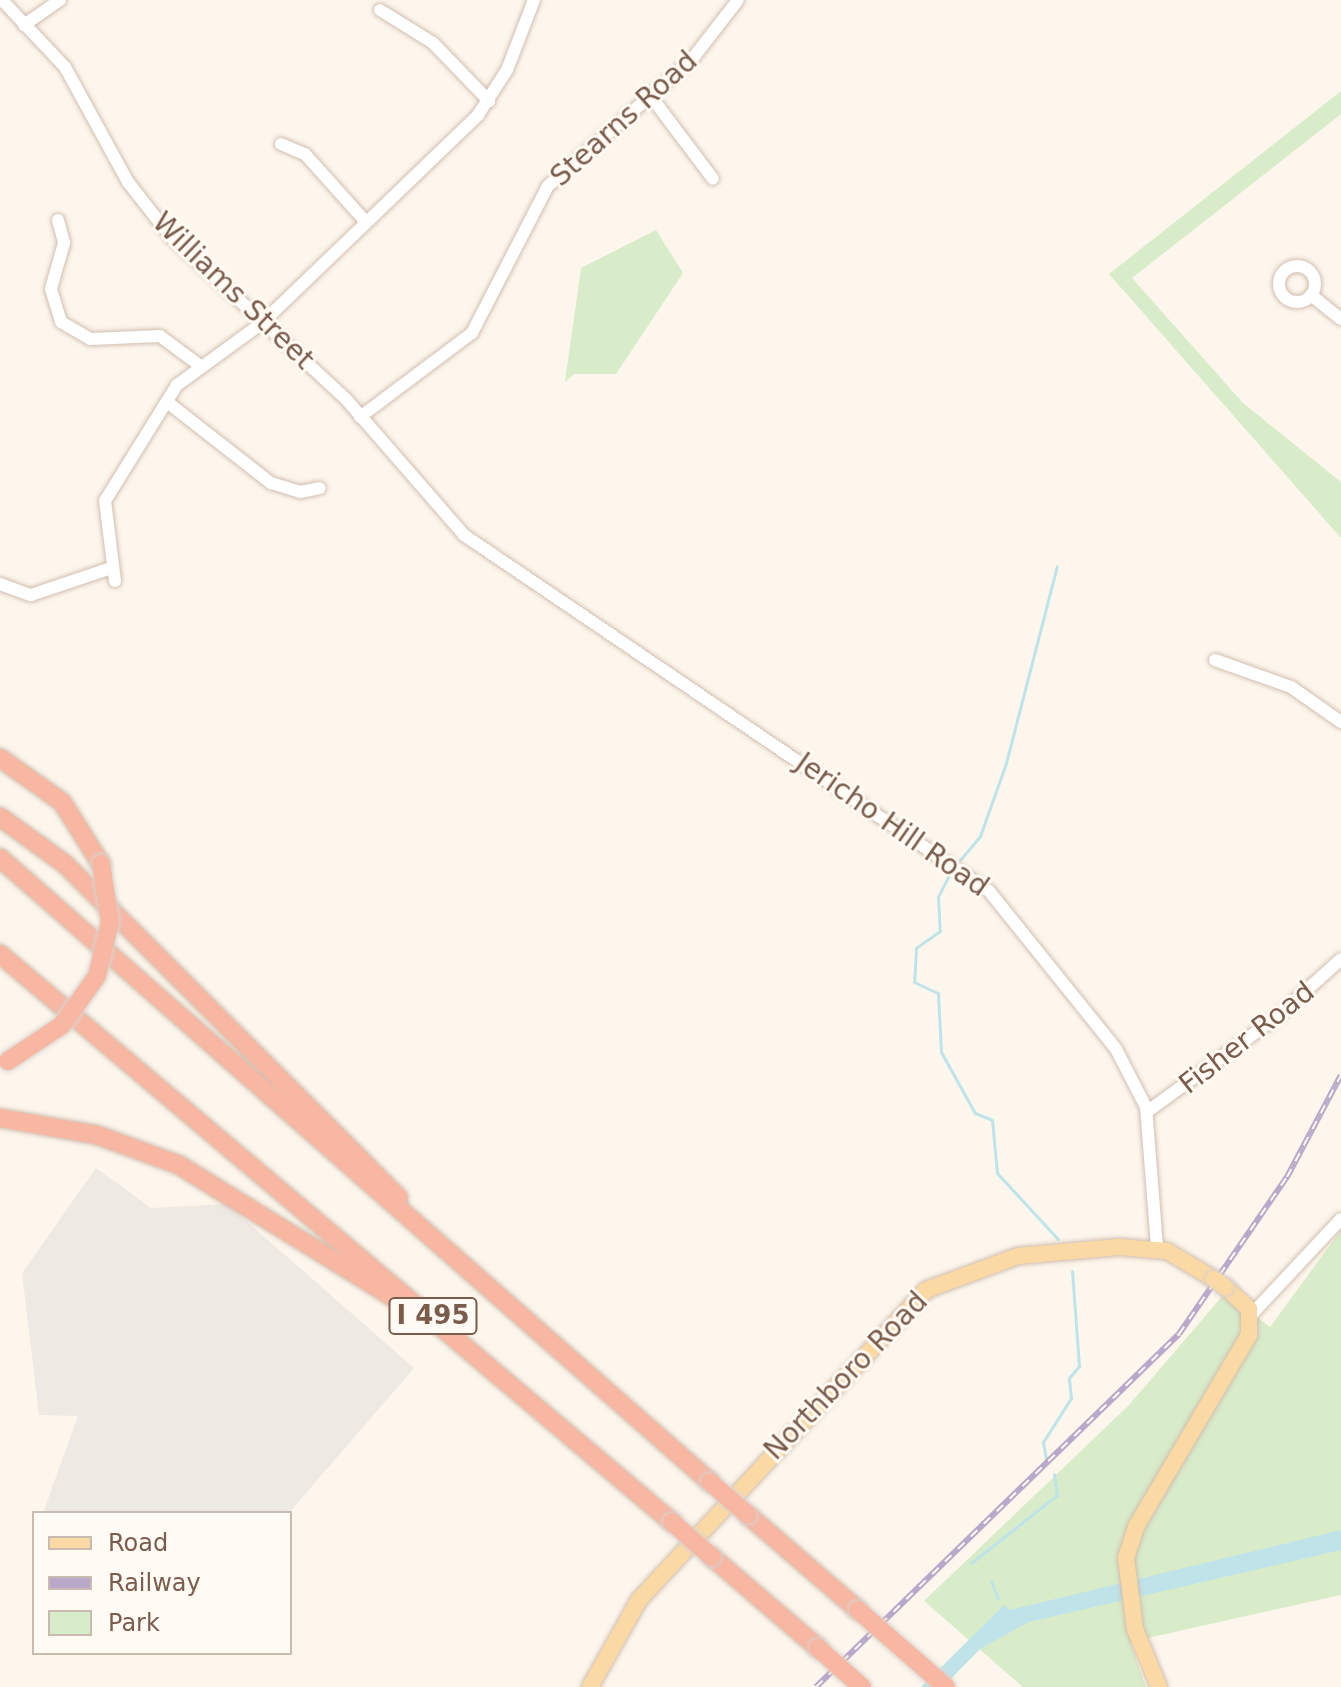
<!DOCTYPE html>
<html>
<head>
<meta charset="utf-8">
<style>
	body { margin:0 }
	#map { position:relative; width:1341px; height:1687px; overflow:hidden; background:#fdf6ec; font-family:"DejaVu Sans",sans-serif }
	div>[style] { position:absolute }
	.industrial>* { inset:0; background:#efe9e4 }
	.green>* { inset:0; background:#d8ecc9 }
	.water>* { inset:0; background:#bfe3e8 }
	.stream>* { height:3px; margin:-1.5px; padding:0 1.5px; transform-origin:1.5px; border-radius:1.5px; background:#bfe3e8 }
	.roads { filter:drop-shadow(0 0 2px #d1beb0) drop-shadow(0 0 2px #d1beb0) }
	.minor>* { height:12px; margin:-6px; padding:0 6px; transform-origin:6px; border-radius:6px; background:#fff }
	.minor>.ring { margin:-6px; padding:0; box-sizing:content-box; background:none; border:12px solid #fff; border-radius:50% }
	.major>* { height:16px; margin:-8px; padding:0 8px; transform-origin:8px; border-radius:8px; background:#fbd9a5 }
	.highway>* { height:18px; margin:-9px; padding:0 9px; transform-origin:9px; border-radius:9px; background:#f7b7a3 }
	.rail>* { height:6px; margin-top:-3px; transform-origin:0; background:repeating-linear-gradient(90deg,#fffaf3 0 9px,#b9a8c9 0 18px); box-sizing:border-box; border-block:2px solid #b9a8c9 }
	.bridges { filter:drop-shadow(0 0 2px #dad1cd) drop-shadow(0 0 2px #dad1cd) }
	.major-bridge>* { height:16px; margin:-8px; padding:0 8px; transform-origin:8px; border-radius:8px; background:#fbd9a5 }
	.highway-bridge>* { height:18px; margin:-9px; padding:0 9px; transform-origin:9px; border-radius:9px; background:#f7b7a3 }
	span { translate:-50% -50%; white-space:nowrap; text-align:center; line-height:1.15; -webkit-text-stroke:6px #fffaf3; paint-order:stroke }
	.shield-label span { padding:2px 6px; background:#fffaf3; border:2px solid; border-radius:6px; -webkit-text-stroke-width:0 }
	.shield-label { font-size:26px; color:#7a5c4d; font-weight:700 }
	.street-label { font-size:28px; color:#7a5c4d }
	.legend { position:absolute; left:32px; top:1511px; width:260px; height:144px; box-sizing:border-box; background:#fffaf3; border:2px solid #cabbb1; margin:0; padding:10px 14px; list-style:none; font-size:24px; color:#7a5c4d }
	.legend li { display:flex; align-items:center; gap:16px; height:40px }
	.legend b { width:40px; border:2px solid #cabbb1 }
</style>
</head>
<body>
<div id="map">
	<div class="industrial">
		<i style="clip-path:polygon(96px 1168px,151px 1208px,227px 1204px,414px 1368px,289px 1513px,43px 1513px,78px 1416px,39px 1415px,22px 1273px)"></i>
	</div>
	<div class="green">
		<i style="clip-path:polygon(1341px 91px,1341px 114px,1132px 278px,1243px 403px,1341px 482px,1341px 538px,1109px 274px)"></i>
		<i style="clip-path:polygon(656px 230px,683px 273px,616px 374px,574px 374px,565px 382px,581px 268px)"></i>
		<i style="clip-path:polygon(1341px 1230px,1341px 1595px,1130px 1642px,1146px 1687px,1023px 1687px,924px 1601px,1129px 1405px,1225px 1293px,1270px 1327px)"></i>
	</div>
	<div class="water">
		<i style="clip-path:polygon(1341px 1530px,1341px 1550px,1029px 1622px,980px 1649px,943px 1687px,921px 1687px,1004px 1605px,1010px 1610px)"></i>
	</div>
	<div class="stream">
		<i style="left:960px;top:860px;width:31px;rotate:-50deg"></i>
		<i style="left:980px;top:836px;width:77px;rotate:-70.4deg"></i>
		<i style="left:1006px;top:763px;width:203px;rotate:-75.5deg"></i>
		<i style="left:950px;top:873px;width:27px;rotate:117deg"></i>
		<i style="left:938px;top:897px;width:34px;rotate:87deg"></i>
		<i style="left:940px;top:931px;width:29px;rotate:145deg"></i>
		<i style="left:916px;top:948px;width:34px;rotate:93deg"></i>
		<i style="left:914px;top:982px;width:26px;rotate:25deg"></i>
		<i style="left:938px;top:993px;width:59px;rotate:87.1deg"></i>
		<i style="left:941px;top:1052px;width:70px;rotate:60.9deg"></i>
		<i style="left:975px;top:1113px;width:18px;rotate:22deg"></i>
		<i style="left:992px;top:1120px;width:53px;rotate:84.6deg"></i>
		<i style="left:997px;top:1173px;width:90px;rotate:47.3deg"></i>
		<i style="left:1046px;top:1459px;width:17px;rotate:-100deg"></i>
		<i style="left:1043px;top:1442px;width:52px;rotate:-57.5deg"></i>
		<i style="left:1071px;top:1398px;width:20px;rotate:-96deg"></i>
		<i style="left:1069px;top:1378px;width:16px;rotate:-50deg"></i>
		<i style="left:1079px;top:1366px;width:95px;rotate:-94.2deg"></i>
		<i style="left:971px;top:1563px;width:110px;rotate:-38.3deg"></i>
		<i style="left:1057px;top:1495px;width:21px;rotate:-98deg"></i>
		<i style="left:991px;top:1581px;width:19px;rotate:69deg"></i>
	</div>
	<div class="roads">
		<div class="minor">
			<i style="left:2px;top:0;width:92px;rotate:46.8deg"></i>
			<i style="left:65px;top:67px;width:131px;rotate:61.3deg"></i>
			<i style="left:128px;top:182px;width:70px;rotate:52deg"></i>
			<i style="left:171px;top:237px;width:237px;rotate:42.8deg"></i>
			<i style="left:345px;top:398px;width:181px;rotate:49deg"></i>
			<i style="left:464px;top:535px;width:634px;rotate:34.14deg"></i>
			<i style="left:989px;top:891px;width:203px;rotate:51.2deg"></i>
			<i style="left:1116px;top:1049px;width:65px;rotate:62.7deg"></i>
			<i style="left:1146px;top:1107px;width:141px;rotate:85.5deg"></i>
			<i style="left:380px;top:10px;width:62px;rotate:31.9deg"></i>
			<i style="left:433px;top:43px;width:81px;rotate:46deg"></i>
			<i style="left:24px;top:25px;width:44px;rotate:-34.8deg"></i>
			<i style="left:649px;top:94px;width:106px;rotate:53deg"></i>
			<i style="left:281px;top:144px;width:26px;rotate:23deg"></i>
			<i style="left:305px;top:154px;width:90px;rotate:48.2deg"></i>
			<i style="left:58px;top:220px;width:24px;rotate:75deg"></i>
			<i style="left:64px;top:243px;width:48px;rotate:105.8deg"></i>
			<i style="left:51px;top:289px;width:34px;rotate:73deg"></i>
			<i style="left:61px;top:322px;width:34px;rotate:30deg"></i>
			<i style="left:90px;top:339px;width:70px;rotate:-2.5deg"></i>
			<i style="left:160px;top:336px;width:49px;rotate:36.6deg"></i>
			<i class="ring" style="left:1279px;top:266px;width:24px;height:24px"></i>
			<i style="left:1311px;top:295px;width:38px;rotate:39deg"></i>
			<i style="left:171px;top:405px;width:127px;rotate:38deg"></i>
			<i style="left:271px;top:483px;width:30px;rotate:17deg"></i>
			<i style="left:300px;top:492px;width:20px;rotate:-11deg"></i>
			<i style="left:360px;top:417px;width:140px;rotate:-36.9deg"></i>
			<i style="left:472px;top:333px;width:165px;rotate:-62.7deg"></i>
			<i style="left:548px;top:186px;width:193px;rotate:-41.4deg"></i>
			<i style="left:693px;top:58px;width:73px;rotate:-52.2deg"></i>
			<i style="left:115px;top:581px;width:81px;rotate:-97.1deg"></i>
			<i style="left:105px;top:501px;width:137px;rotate:-58.2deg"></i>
			<i style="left:177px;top:385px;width:105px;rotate:-36.1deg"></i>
			<i style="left:262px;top:323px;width:300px;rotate:-43.9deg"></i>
			<i style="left:478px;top:115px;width:54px;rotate:-57.2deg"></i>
			<i style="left:507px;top:70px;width:75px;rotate:-68.9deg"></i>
			<i style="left:0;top:584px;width:33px;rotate:20deg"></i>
			<i style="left:31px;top:595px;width:84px;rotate:-18.6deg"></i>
			<i style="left:1215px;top:660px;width:81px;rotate:19.6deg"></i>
			<i style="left:1291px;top:687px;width:61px;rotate:35deg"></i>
			<i style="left:1148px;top:1111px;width:160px;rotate:-36.1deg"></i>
			<i style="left:1277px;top:1017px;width:86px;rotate:-42.2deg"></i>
			<i style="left:1252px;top:1314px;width:130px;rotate:-46.9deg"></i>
		</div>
		<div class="major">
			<i style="left:590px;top:1687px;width:100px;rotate:-60.6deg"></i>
			<i style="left:639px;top:1600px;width:422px;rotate:-47.2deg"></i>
			<i style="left:926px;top:1290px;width:98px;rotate:-20.3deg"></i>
			<i style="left:1018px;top:1256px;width:101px;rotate:-5.1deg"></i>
			<i style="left:1119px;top:1247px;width:48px;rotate:4.8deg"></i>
			<i style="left:1167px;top:1251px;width:55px;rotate:30.8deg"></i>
			<i style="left:1159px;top:1687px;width:63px;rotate:-112.5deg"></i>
			<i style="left:1135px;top:1629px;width:72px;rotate:-97.2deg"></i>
			<i style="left:1126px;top:1558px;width:35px;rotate:-72deg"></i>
			<i style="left:1137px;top:1525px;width:221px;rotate:-59.5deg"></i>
			<i style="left:1249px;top:1335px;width:26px;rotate:-90deg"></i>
			<i style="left:1249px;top:1309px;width:33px;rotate:-137deg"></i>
		</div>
		<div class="highway">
			<i style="left:0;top:758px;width:76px;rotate:35.4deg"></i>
			<i style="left:62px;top:802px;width:73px;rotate:57.8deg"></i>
			<i style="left:0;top:817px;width:80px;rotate:35.9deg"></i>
			<i style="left:65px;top:864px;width:472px;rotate:45deg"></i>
			<i style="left:0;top:858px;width:945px;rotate:41.31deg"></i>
			<i style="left:0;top:954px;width:880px;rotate:40.21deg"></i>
			<i style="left:0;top:1118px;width:98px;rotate:9.9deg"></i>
			<i style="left:97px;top:1135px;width:87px;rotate:20.1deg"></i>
			<i style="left:179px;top:1165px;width:255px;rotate:31.7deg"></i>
			<i style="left:748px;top:1515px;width:145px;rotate:40.8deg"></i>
			<i style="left:712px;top:1557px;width:140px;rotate:40.6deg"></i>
		</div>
	</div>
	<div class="rail">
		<i style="left:816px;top:1687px;width:506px;rotate:-44.2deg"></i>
		<i style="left:1179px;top:1334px;width:191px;rotate:-55.5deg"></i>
		<i style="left:1287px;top:1177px;width:115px;rotate:-62.1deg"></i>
	</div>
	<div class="bridges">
		<div class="major-bridge">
			<i style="left:1214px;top:1279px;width:14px;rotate:36deg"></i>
		</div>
		<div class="highway-bridge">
			<i style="left:8px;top:1061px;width:65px;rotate:-33.7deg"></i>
			<i style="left:62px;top:1025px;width:60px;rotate:-54.5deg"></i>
			<i style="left:97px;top:976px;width:56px;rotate:-76.5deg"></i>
			<i style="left:110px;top:922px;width:59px;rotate:-98.8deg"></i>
			<i style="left:710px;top:1482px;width:50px;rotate:41deg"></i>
			<i style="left:672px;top:1522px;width:53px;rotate:41.2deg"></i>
			<i style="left:858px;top:1610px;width:117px;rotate:41.2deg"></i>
			<i style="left:818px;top:1648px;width:59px;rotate:41.6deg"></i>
		</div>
	</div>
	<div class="shield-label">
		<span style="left:433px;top:1316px">I 495</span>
	</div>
	<div class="street-label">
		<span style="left:624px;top:119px;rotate:-42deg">Stearns Road</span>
		<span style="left:233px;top:291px;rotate:44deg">Williams Street</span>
		<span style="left:892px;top:825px;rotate:35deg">Jericho Hill Road</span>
		<span style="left:1247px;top:1038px;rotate:-38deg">Fisher Road</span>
		<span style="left:846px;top:1376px;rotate:-46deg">Northboro Road</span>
	</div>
	<ul class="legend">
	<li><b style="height:10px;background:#fbd9a5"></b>Road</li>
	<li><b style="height:10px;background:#b9a8c9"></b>Railway</li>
	<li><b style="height:22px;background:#d8ecc9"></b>Park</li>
	</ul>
</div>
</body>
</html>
